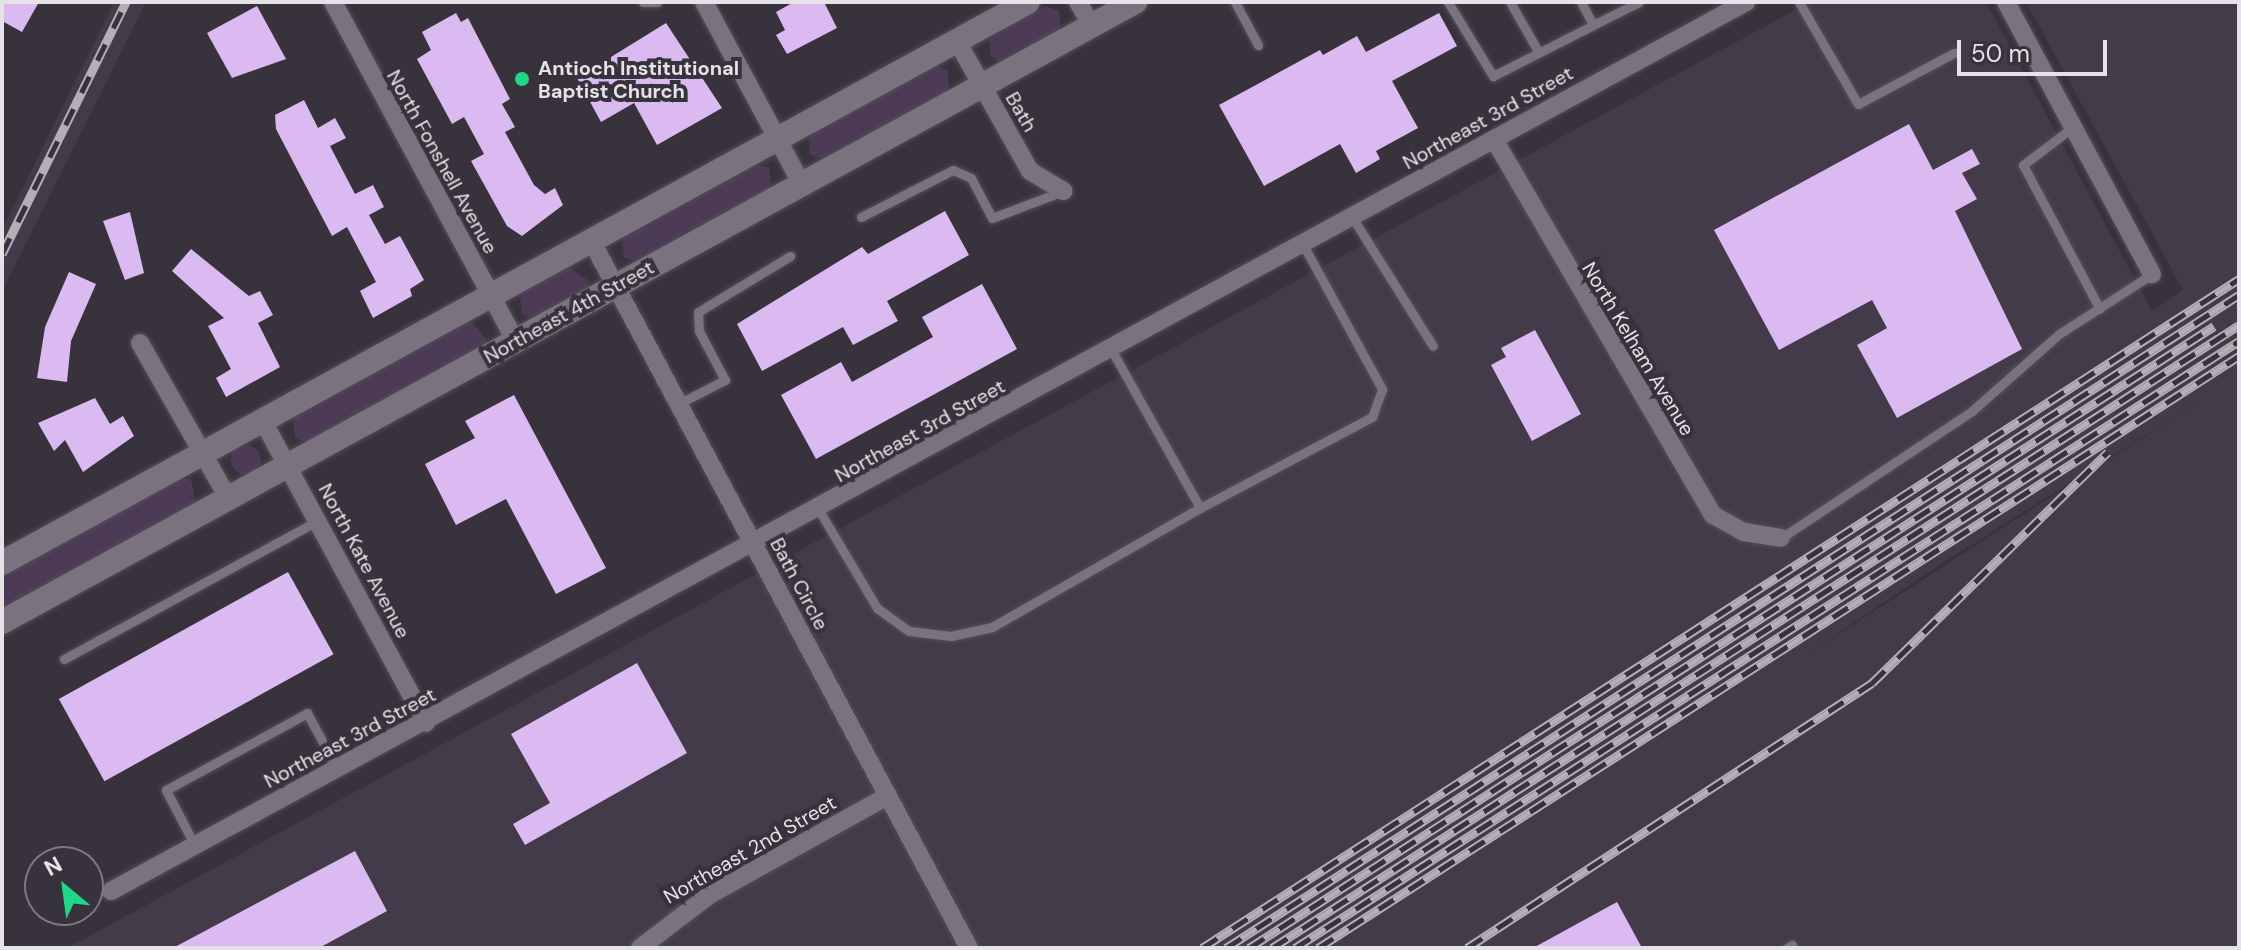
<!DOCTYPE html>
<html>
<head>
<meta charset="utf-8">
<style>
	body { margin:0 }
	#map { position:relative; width:2241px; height:950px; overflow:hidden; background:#38323c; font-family:"DM Sans",sans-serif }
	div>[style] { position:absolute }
	.built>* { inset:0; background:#443b4a }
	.green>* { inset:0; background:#4c3a57 }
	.round { border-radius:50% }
	.building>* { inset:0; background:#dbbaf1; transform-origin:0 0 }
	.roads { filter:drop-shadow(0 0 2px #524e56) drop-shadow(0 0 2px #524e56) }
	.lane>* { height:9px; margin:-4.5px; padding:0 4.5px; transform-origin:4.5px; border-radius:4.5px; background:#7a737f }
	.street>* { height:18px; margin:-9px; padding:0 9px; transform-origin:9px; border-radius:9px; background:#7a737f }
	.secondary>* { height:24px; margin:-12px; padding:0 12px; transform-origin:12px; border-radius:12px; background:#7a737f }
	.rail>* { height:9px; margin-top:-4.5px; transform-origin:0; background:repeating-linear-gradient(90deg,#38323c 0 18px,#b3afb6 0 36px); box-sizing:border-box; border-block:2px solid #b3afb6 }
	.dots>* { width:22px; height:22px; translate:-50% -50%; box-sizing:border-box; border:4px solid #38323c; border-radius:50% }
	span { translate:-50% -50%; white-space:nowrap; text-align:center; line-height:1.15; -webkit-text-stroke:8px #38323c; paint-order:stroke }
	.poi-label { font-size:20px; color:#e5e2e8; font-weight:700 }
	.left { translate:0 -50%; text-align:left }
	.street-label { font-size:20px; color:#e5e2e8 }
	.frame { position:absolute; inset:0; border:4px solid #e5e2e8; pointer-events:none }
	.north { position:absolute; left:24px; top:846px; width:80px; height:80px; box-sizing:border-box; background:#38323c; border:2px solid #7d7881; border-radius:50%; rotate:331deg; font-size:22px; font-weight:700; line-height:32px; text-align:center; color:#e5e2e8 }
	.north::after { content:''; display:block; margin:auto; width:28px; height:36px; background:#1ed888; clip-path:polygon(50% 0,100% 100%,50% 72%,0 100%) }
	.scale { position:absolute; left:1957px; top:40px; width:150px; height:36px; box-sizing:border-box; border:4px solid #e5e2e8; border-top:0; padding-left:10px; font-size:24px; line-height:28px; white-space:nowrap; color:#e5e2e8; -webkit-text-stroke:6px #38323c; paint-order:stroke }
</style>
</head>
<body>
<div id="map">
	<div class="built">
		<i style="clip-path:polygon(114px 2px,146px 2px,2px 291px,2px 230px)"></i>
		<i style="clip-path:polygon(evenodd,1810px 2px,1986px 2px,2152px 311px,2183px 290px,2026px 2px,2239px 2px,2239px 948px,67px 948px,1810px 2px,2212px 393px,1803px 657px,1938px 566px,2212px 393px)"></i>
	</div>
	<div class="green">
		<i style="clip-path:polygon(1046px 6px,1059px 11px,1061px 30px,1000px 63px,991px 56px,988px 39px)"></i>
		<i style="clip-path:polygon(935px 65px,948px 70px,949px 90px,823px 160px,809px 154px,810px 134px)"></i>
		<i style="clip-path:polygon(755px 165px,769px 167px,771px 189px,637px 263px,624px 257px,622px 239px)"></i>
		<i style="clip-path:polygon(569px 267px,590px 282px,585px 290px,534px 318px,522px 314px,520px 295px)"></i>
		<i style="clip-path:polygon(471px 321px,487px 340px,481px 347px,307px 443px,295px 438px,293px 418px)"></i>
		<i class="round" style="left:231px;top:445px;width:30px;height:30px"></i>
		<i style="clip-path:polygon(180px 479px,191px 479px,195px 503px,2px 609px,2px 576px)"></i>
	</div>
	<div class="building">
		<i style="clip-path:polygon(2px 2px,39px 2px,22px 32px,2px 21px)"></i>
		<i style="clip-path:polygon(794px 2px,824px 2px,837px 28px,787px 54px,776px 35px,785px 30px,776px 12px)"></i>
		<i style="clip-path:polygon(257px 6px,286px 59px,232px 78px,207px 33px)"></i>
		<i style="clip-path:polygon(456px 13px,461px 22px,468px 18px,510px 99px,502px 104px,515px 127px,505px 132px,534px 185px,545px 194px,555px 188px,563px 205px,522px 236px,507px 226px,471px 161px,484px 154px,464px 117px,452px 124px,417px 59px,431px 50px,422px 32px)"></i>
		<i style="clip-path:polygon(1439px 13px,1457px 46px,1392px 81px,1418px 128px,1376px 151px,1380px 159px,1356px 173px,1340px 144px,1264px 186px,1219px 105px,1320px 50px,1323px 55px,1357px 36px,1366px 52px)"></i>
		<i style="clip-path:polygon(666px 23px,722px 108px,657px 145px,634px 103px,601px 122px,577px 78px)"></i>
		<i style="clip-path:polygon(304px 100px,318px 128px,335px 118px,346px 138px,330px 146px,355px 194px,373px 185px,384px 207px,369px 215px,385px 244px,400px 236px,424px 280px,410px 289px,412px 296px,373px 318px,360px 291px,376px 282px,347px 227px,332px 236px,276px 129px,275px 115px)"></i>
		<i style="clip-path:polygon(1909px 124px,1933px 170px,1972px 149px,1980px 164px,1962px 173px,1977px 199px,1955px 211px,2022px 349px,1897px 418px,1857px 345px,1887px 328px,1872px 300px,1779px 350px,1714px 230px)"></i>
		<i style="clip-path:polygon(945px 211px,969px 255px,887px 301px,898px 321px,853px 345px,843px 327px,762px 371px,737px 324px,862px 247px,868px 254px)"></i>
		<i style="clip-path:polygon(130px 212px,144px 273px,125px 280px,103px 221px)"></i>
		<i style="clip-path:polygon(191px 249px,249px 296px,260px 291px,273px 315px,258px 323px,280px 367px,226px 397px,216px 378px,231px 369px,208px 326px,224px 318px,172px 271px)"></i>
		<i style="clip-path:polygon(69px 272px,96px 284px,71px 341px,67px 382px,37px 378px,45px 327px)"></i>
		<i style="clip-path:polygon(982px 284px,1017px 349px,816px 459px,781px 395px,841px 362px,852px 382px,933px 337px,922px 317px)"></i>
		<i style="clip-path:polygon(1535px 330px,1581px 414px,1532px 441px,1491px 365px,1506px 357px,1501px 348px)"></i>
		<i style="clip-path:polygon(514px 395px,606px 568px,556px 594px,506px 499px,456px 525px,425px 464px,475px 438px,465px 421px)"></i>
		<i style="clip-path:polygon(95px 398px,110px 424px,123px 416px,134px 436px,83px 472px,65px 440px,54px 451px,38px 423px)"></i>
		<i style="left:288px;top:572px;width:94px;height:262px;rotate:61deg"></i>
		<i style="clip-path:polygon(637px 663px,687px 753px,525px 845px,513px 824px,550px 803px,511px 734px)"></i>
		<i style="clip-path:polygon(355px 851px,387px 911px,319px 948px,173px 948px)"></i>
		<i style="clip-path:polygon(1617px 902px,1642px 948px,1533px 948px)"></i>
	</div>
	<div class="roads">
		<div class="lane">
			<i style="left:643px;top:2px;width:14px"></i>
			<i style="left:1235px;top:2px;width:49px;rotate:61.9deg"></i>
			<i style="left:1448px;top:2px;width:87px;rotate:58.7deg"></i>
			<i style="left:1493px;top:76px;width:112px;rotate:-27deg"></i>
			<i style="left:1510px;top:2px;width:56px;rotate:60.3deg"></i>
			<i style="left:1581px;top:2px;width:26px;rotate:62deg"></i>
			<i style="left:1593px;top:25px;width:51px;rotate:-26.6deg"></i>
			<i style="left:1799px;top:2px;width:118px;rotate:60deg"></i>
			<i style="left:1858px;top:104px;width:109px;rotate:-28deg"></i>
			<i style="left:2073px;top:127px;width:63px;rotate:142.8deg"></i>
			<i style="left:2023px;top:165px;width:163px;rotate:61.9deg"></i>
			<i style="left:861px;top:217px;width:103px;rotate:-27.1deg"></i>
			<i style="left:953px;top:170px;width:20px;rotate:24deg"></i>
			<i style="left:971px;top:178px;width:45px;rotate:62.3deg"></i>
			<i style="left:992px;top:218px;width:76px;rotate:-20.8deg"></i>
			<i style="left:1352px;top:217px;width:152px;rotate:57.9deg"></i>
			<i style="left:1112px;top:351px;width:180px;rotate:60.7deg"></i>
			<i style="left:1200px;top:508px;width:195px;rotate:-27.9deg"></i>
			<i style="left:1372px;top:417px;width:30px;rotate:-70deg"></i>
			<i style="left:1382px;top:389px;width:164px;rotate:-118.7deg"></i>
			<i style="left:678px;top:404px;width:53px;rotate:-27.1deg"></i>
			<i style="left:725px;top:380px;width:55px;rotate:-118deg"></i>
			<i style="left:699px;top:331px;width:19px;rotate:-93deg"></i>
			<i style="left:698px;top:312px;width:108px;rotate:-31.3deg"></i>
			<i style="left:820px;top:512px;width:112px;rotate:59.3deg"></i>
			<i style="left:877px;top:608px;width:39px;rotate:36deg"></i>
			<i style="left:909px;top:631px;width:42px;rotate:6.8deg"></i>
			<i style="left:951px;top:636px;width:42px;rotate:-12.4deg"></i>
			<i style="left:992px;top:627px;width:240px;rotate:-29.8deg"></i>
			<i style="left:1781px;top:538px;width:229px;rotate:-33.6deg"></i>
			<i style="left:1972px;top:411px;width:116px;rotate:-41.5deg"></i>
			<i style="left:2059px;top:334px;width:111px;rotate:-32.8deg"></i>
			<i style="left:64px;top:659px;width:288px;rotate:-28.6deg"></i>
			<i style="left:195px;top:846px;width:63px;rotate:-117.4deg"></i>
			<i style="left:166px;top:790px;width:161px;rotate:-28.6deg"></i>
			<i style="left:307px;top:713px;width:65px;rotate:61.5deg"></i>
			<i style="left:1787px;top:948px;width:6px;rotate:-31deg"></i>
		</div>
		<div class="street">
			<i style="left:333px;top:2px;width:386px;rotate:61.7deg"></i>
			<i style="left:704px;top:2px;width:205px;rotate:61.8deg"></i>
			<i style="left:1078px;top:2px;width:28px;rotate:60deg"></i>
			<i style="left:2006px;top:2px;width:309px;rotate:61.8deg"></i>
			<i style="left:957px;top:41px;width:149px;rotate:60.7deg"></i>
			<i style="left:1030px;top:171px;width:39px;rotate:31deg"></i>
			<i style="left:1494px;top:139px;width:435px;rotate:59.8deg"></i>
			<i style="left:1713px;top:515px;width:35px;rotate:29deg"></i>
			<i style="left:1744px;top:532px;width:37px;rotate:9deg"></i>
			<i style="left:591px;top:240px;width:803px;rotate:61.9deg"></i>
			<i style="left:140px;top:343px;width:178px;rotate:60.4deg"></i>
			<i style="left:263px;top:421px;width:343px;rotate:61.6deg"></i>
			<i style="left:111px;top:891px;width:1861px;rotate:-28.53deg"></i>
			<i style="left:640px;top:948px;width:89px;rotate:-37.3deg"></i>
			<i style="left:711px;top:894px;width:202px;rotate:-29deg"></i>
		</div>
		<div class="secondary">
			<i style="left:2px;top:563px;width:1169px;rotate:-28.67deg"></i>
			<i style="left:2px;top:622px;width:1292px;rotate:-28.69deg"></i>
		</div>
	</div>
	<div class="rail">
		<i style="left:2px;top:254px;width:281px;rotate:-63.8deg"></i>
		<i style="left:1202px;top:948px;width:1234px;rotate:-32.83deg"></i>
		<i style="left:1226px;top:948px;width:1205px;rotate:-32.81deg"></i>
		<i style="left:1249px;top:948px;width:1148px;rotate:-32.8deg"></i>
		<i style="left:1272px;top:948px;width:1150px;rotate:-32.79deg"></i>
		<i style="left:1295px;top:948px;width:1122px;rotate:-32.74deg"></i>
		<i style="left:1318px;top:948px;width:1095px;rotate:-32.73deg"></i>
		<i style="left:1467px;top:948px;width:484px;rotate:-33.2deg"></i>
		<i style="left:1872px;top:683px;width:330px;rotate:-44.4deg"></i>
	</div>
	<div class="dots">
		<i style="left:522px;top:79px;background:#1ed888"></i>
	</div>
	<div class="poi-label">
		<span class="left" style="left:538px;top:80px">Antioch Institutional<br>Baptist Church</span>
	</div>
	<div class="street-label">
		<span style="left:1021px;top:112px;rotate:60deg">Bath</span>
		<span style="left:1488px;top:118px;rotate:-29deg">Northeast 3rd Street</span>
		<span style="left:442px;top:162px;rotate:61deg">North Fonshell Avenue</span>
		<span style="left:569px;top:312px;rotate:-29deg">Northeast 4th Street</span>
		<span style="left:1638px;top:349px;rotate:59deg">North Kelham Avenue</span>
		<span style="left:920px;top:431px;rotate:-29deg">Northeast 3rd Street</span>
		<span style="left:364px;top:561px;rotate:62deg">North Kate Avenue</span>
		<span style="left:799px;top:584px;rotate:62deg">Bath Circle</span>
		<span style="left:350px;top:738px;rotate:-28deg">Northeast 3rd Street</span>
		<span style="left:750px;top:850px;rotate:-30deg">Northeast 2nd Street</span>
	</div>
	<div class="frame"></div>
	<div class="north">N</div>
	<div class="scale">50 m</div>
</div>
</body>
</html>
